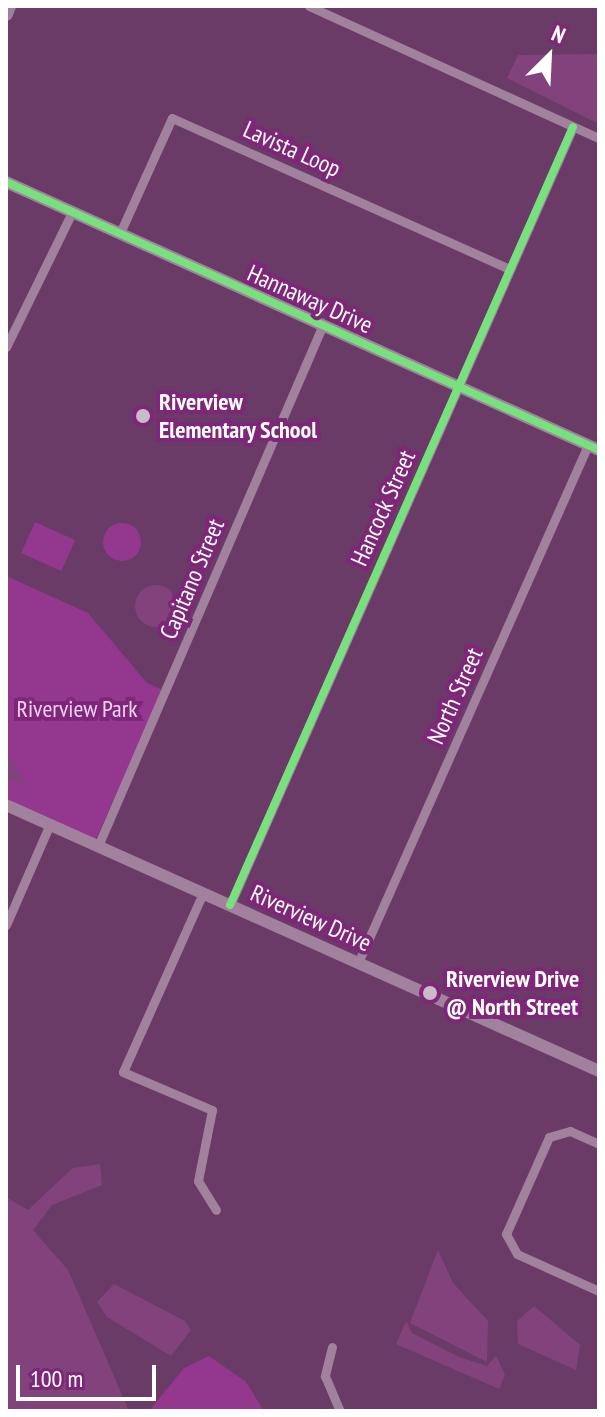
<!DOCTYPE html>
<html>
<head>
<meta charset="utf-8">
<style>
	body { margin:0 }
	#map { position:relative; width:605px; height:1417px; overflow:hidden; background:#6a3b67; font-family:"PT Sans Narrow",sans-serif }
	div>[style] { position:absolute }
	.green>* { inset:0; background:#93388e; transform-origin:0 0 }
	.round { border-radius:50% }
	.water>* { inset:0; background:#82437d }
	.minor>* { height:9px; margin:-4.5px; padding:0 4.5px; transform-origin:4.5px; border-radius:4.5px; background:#a1819e }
	.tertiary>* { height:12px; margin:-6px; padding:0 6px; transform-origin:6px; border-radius:6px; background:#a1819e }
	.primary>* { height:14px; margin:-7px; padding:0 7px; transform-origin:7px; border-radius:7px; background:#a07f9d }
	.cycleway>* { height:8px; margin:-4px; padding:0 4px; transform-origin:4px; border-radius:4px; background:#77e17e }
	.dots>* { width:22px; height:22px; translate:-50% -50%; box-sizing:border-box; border:4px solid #7e2778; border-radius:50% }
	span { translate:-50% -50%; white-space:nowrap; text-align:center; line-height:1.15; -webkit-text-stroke:8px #7e2778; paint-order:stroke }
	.street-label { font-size:24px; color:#fff }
	.poi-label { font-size:24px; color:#fff; font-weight:700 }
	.left { translate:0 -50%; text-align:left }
	.park-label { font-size:24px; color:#f4d0f2 }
	.frame { position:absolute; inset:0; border:8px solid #fff; pointer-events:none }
	.north { position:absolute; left:509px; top:16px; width:80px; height:80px; -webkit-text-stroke:6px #7e2778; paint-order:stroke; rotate:24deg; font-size:22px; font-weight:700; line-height:32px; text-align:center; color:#fff }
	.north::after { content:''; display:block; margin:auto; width:28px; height:36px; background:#fff; clip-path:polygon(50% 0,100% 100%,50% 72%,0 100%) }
	.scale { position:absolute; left:16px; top:1365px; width:140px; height:36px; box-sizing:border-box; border:4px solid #fff; border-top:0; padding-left:10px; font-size:24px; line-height:28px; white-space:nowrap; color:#fff; -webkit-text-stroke:6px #7e2778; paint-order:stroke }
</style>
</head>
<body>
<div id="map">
	<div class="green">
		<i style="left:35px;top:522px;width:44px;height:34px;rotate:24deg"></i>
		<i class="round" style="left:103px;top:523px;width:38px;height:38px"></i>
		<i style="clip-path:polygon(6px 576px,88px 613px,147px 683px,163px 690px,96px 839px,6px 798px)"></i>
		<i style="clip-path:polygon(209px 1356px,246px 1382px,264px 1411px,149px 1411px,184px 1368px)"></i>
	</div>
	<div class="water">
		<i style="clip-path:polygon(599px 54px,599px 124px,507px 78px,518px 55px)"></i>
		<i class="round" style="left:135px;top:585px;width:42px;height:42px"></i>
		<i style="clip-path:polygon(6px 754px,24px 778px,25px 786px,6px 778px)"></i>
		<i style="clip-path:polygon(100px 1164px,102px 1185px,52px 1205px,33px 1230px,68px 1270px,129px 1411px,6px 1411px,6px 1197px,28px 1210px,73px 1168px)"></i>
		<i style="clip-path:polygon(438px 1250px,453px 1283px,488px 1321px,487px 1362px,410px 1323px)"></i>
		<i style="clip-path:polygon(114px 1284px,185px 1321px,191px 1330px,171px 1356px,107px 1317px,97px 1302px)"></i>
		<i style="clip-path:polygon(534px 1306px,580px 1345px,576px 1370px,518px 1344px,517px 1321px)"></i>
		<i style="clip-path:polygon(406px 1321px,412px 1333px,459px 1357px,487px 1366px,496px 1356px,505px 1375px,499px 1389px,396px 1344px)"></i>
	</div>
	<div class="minor">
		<i style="left:309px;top:6px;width:319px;rotate:24.5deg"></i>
		<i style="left:120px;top:233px;width:126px;rotate:-65.7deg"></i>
		<i style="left:172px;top:118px;width:370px;rotate:24.1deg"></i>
		<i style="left:6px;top:347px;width:150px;rotate:-63.9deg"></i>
		<i style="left:98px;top:846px;width:565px;rotate:-66.66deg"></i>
		<i style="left:203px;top:893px;width:196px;rotate:114.1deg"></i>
		<i style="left:123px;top:1072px;width:97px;rotate:23.1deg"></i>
		<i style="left:212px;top:1110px;width:72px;rotate:101.2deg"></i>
		<i style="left:198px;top:1181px;width:34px;rotate:58deg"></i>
		<i style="left:230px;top:905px;width:850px;rotate:-66.21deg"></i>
		<i style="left:6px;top:925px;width:110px;rotate:-66.5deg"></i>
		<i style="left:358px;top:963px;width:567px;rotate:-66.06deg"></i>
		<i style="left:599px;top:1144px;width:32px;rotate:-156deg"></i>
		<i style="left:570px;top:1131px;width:22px;rotate:164deg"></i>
		<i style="left:549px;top:1137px;width:106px;rotate:113.9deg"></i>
		<i style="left:506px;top:1234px;width:23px;rotate:61deg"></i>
		<i style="left:517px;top:1254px;width:90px;rotate:24.3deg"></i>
		<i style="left:332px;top:1347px;width:30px;rotate:104deg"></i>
		<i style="left:325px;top:1376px;width:38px;rotate:67deg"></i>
	</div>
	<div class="tertiary">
		<i style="left:6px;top:182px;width:651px;rotate:24.32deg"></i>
		<i style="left:6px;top:805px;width:650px;rotate:24.16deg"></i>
	</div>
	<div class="primary">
		<i style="left:6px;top:14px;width:9px;rotate:-69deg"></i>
	</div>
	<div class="cycleway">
		<i style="left:6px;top:182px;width:651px;rotate:24.32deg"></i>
		<i style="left:230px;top:905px;width:850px;rotate:-66.21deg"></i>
	</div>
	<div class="dots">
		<i style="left:143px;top:416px;background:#cbbaca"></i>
		<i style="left:430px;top:993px;background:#cbbaca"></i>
	</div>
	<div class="street-label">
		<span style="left:292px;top:149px;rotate:24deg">Lavista Loop</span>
		<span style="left:310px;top:299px;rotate:24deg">Hannaway Drive</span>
		<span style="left:383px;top:508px;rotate:-66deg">Hancock Street</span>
		<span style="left:192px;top:579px;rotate:-67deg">Capitano Street</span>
		<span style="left:455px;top:696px;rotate:-66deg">North Street</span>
		<span style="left:311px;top:918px;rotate:24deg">Riverview Drive</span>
	</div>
	<div class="poi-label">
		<span class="left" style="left:159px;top:416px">Riverview<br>Elementary School</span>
		<span class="left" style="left:446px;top:993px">Riverview Drive<br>@ North Street</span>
	</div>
	<div class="park-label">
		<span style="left:77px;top:709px">Riverview Park</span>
	</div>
	<div class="frame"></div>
	<div class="north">N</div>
	<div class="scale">100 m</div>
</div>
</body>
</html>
